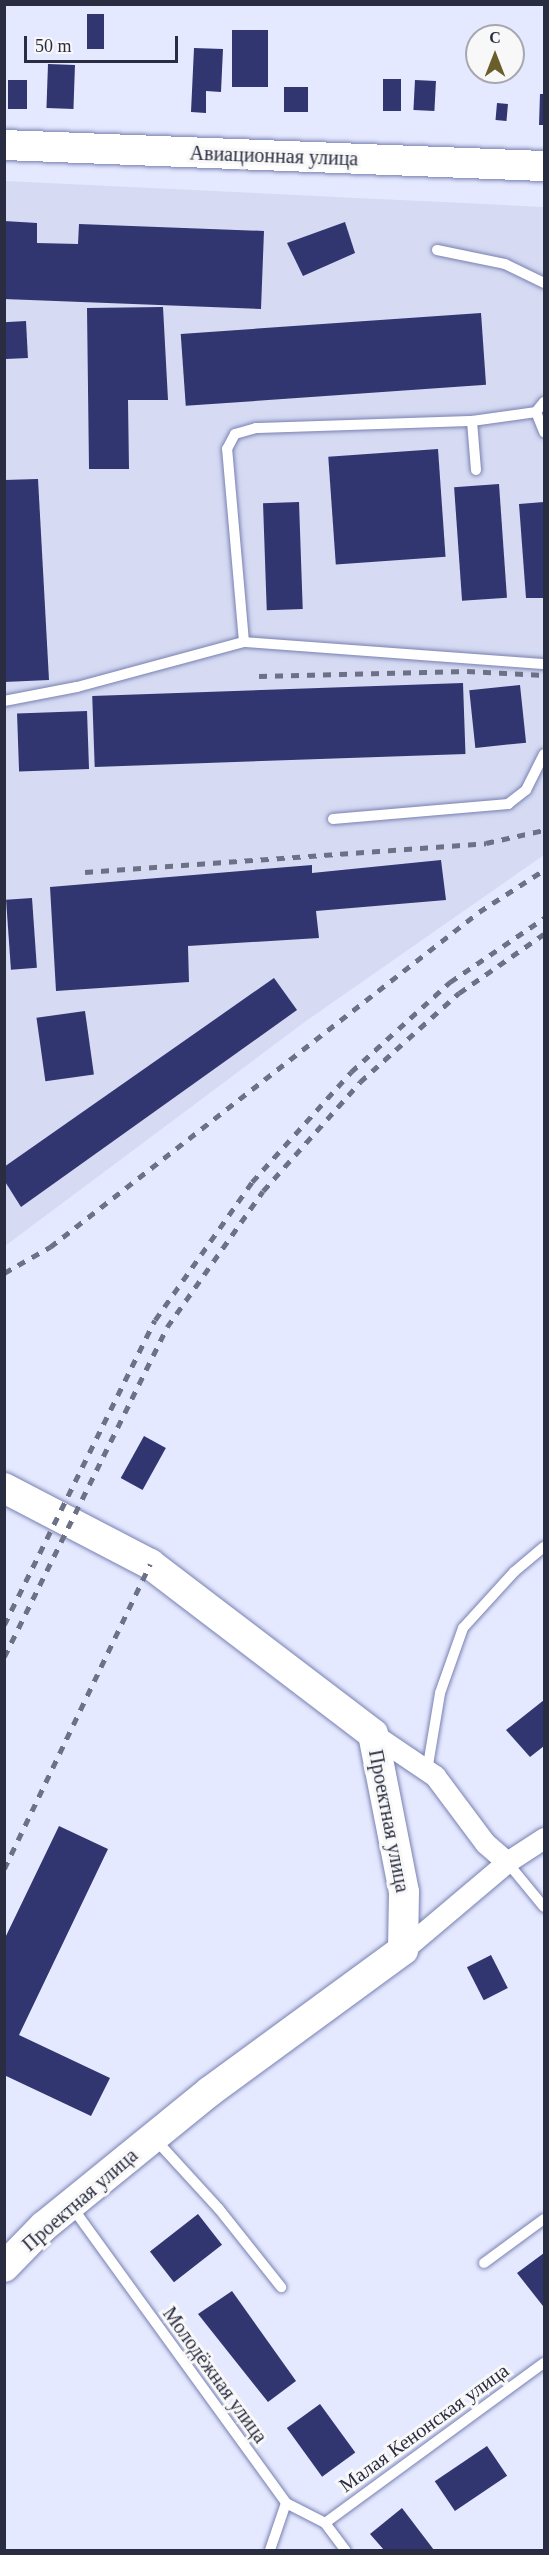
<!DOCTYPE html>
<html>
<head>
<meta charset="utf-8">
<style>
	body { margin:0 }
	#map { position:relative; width:549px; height:2555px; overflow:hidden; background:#e5e9ff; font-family:"Times New Roman",serif }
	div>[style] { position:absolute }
	.built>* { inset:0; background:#d6daf3 }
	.building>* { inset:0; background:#313570; transform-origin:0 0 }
	.roads { filter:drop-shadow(0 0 2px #7881b1) drop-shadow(0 0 2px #7881b1) }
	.lane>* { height:10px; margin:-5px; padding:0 5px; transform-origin:5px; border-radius:5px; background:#fff }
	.street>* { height:21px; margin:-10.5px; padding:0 10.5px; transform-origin:10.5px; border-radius:10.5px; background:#fff }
	.secondary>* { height:30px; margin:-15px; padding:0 15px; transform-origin:15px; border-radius:15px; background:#fff }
	.rail>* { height:4.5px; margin-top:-2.25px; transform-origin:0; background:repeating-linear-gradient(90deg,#6d7185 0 8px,transparent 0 16px) }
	span { translate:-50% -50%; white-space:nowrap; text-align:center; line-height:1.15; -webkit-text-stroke:6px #f8f8f8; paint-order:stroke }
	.street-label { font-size:20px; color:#2a2d41 }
	.frame { position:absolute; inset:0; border:6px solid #2a2d41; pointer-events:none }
	.north { position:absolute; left:465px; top:24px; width:60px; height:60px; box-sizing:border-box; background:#f8f8f8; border:2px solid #a6a7af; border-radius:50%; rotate:0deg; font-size:16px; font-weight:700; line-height:24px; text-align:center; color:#2a2d41 }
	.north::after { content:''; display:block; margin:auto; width:21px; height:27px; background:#6a5f2b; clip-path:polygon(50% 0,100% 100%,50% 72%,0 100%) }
	.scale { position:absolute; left:24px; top:36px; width:154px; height:27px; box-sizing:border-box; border:3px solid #2a2d41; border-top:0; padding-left:8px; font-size:18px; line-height:21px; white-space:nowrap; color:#2a2d41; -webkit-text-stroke:4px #f8f8f8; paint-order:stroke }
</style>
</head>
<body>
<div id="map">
	<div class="built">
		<i style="clip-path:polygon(5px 181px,544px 207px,544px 855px,306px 1021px,5px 1246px)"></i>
	</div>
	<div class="building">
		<i style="left:87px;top:14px;width:17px;height:35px"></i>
		<i style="left:232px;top:30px;width:36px;height:57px"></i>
		<i style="clip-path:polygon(194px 48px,223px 49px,221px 92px,206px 91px,206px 113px,191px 112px)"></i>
		<i style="left:48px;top:64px;width:27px;height:44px;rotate:2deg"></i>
		<i style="left:383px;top:79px;width:18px;height:32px"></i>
		<i style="left:8px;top:80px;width:19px;height:29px"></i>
		<i style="left:415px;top:80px;width:21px;height:30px;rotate:3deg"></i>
		<i style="left:284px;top:87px;width:24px;height:25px"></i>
		<i style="clip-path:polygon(540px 94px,544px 94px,544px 125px,539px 125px)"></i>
		<i style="left:497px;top:103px;width:11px;height:17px;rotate:5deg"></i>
		<i style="clip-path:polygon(4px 221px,37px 223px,37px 243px,78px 244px,79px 224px,264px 231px,261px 309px,4px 299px)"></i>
		<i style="clip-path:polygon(345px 222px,355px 253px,303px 276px,287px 243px)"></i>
		<i style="clip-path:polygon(163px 307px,168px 400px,128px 400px,129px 469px,89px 469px,87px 308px)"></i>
		<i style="left:481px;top:313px;width:72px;height:301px;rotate:86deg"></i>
		<i style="left:26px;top:321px;width:37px;height:22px;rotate:87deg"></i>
		<i style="left:438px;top:449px;width:108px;height:110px;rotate:86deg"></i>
		<i style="clip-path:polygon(38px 479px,49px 680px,4px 682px,4px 480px)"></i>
		<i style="left:499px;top:484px;width:114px;height:45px;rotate:86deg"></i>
		<i style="left:299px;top:502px;width:107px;height:36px;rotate:88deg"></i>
		<i style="clip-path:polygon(544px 502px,544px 598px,526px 598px,519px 504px)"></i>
		<i style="left:463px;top:683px;width:71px;height:371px;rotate:88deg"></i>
		<i style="left:520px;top:685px;width:58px;height:51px;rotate:84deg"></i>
		<i style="left:87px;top:711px;width:58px;height:70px;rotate:88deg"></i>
		<i style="clip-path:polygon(441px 860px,446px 900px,316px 911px,319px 938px,188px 946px,189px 982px,56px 991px,50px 887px,312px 865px,312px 873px)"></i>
		<i style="left:32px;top:898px;width:70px;height:26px;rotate:86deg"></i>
		<i style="clip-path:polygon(274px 978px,297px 1010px,21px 1207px,4px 1180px,4px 1167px)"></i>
		<i style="left:85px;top:1011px;width:64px;height:49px;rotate:82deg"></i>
		<i style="left:144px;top:1436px;width:25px;height:48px;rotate:29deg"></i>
		<i style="clip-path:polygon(544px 1700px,544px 1746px,530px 1757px,506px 1730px)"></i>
		<i style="clip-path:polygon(59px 1826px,108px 1849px,19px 2035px,110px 2078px,91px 2116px,4px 2075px,4px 1940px)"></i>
		<i style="left:491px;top:1955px;width:37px;height:27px;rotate:63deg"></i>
		<i style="left:198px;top:2214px;width:39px;height:61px;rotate:52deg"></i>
		<i style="clip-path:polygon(544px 2253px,544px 2305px,543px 2306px,517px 2273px)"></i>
		<i style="clip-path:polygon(232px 2291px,296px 2381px,268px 2402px,198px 2314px)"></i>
		<i style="left:320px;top:2404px;width:60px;height:41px;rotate:54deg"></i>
		<i style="left:487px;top:2446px;width:36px;height:63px;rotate:56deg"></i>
		<i style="clip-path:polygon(402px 2508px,434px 2550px,384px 2550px,370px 2534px)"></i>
	</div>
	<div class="roads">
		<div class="lane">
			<i style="left:437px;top:250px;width:69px;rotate:11.6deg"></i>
			<i style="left:505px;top:264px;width:43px;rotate:26deg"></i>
			<i style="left:544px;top:402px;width:13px;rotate:129deg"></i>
			<i style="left:536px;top:412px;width:22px;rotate:68deg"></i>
			<i style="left:476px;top:470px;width:49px;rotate:-94.7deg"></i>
			<i style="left:472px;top:421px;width:65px;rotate:-8deg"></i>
			<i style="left:244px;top:642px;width:194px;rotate:-95deg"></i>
			<i style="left:227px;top:449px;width:17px;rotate:-62deg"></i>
			<i style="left:235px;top:434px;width:22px;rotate:-16deg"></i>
			<i style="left:256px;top:428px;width:216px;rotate:-1.9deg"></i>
			<i style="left:4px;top:701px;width:74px;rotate:-10.9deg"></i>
			<i style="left:77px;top:687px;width:173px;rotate:-15.1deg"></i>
			<i style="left:244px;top:642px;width:301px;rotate:4.2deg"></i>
			<i style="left:333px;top:819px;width:176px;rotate:-4.9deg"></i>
			<i style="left:508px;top:804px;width:23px;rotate:-38deg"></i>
			<i style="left:526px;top:790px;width:40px;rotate:-63.4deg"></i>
			<i style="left:427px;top:1771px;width:79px;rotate:-80.5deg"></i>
			<i style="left:440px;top:1693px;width:69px;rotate:-70.5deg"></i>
			<i style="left:463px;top:1628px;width:76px;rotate:-47.7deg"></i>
			<i style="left:514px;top:1572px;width:39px;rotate:-40deg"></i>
			<i style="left:507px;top:1862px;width:58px;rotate:50.6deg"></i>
			<i style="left:154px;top:2138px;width:96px;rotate:47.5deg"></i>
			<i style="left:219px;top:2209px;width:100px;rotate:51.5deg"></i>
			<i style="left:72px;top:2207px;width:365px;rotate:54.1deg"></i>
			<i style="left:286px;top:2503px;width:44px;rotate:27.1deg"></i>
			<i style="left:325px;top:2523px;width:34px;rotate:53deg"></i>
			<i style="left:484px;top:2263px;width:74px;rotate:-36.3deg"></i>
			<i style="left:325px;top:2523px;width:271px;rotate:-36.2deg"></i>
			<i style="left:270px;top:2550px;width:50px;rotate:-71.2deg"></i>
		</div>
		<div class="street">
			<i style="left:373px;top:1734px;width:75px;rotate:34.1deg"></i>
			<i style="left:435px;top:1776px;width:84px;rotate:53.3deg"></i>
			<i style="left:485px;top:1843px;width:29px;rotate:41deg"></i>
			<i style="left:507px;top:1862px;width:136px;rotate:139.8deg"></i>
			<i style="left:507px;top:1862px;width:44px;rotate:-33deg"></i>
		</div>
		<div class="secondary">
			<i style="left:4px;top:145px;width:540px;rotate:2.23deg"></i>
			<i style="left:4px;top:1488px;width:165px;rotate:27.5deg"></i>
			<i style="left:150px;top:1564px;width:280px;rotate:37.3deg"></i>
			<i style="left:373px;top:1734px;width:161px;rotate:78.9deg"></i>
			<i style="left:404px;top:1892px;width:58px;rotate:91deg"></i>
			<i style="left:403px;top:1950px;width:240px;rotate:143.8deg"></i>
			<i style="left:209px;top:2092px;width:213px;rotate:140.9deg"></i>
			<i style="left:44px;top:2226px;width:57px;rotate:134.3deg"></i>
		</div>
	</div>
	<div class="rail">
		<i style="left:259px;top:676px;width:208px;rotate:-1.4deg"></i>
		<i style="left:467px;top:671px;width:77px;rotate:3deg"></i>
		<i style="left:85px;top:872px;width:402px;rotate:-4.1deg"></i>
		<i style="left:486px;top:843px;width:59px;rotate:-12.6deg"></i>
		<i style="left:4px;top:1273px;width:53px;rotate:-29.5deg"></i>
		<i style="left:50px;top:1247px;width:544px;rotate:-37.99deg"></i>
		<i style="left:479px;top:912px;width:77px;rotate:-32.9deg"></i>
		<i style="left:4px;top:1625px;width:340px;rotate:-63.7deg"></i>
		<i style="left:155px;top:1320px;width:169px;rotate:-54.9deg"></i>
		<i style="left:252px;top:1182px;width:148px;rotate:-48deg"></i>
		<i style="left:351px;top:1072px;width:134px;rotate:-42.3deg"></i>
		<i style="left:450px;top:982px;width:114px;rotate:-34.2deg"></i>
		<i style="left:4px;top:1657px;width:368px;rotate:-63.7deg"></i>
		<i style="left:167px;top:1327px;width:166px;rotate:-54.8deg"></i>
		<i style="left:263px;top:1191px;width:146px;rotate:-48.3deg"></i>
		<i style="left:360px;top:1082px;width:133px;rotate:-42deg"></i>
		<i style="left:459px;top:993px;width:103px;rotate:-34.8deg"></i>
		<i style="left:4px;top:1869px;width:338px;rotate:-64.4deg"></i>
	</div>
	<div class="street-label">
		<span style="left:274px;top:156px;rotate:2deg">Авиационная улица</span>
		<span style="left:389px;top:1821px;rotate:79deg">Проектная улица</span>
		<span style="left:80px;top:2200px;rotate:-41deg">Проектная улица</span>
		<span style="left:215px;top:2375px;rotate:54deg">Молодёжная улица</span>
		<span style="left:424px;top:2428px;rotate:-36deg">Малая Кенонская улица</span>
	</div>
	<div class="frame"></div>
	<div class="north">С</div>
	<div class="scale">50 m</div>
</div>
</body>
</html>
